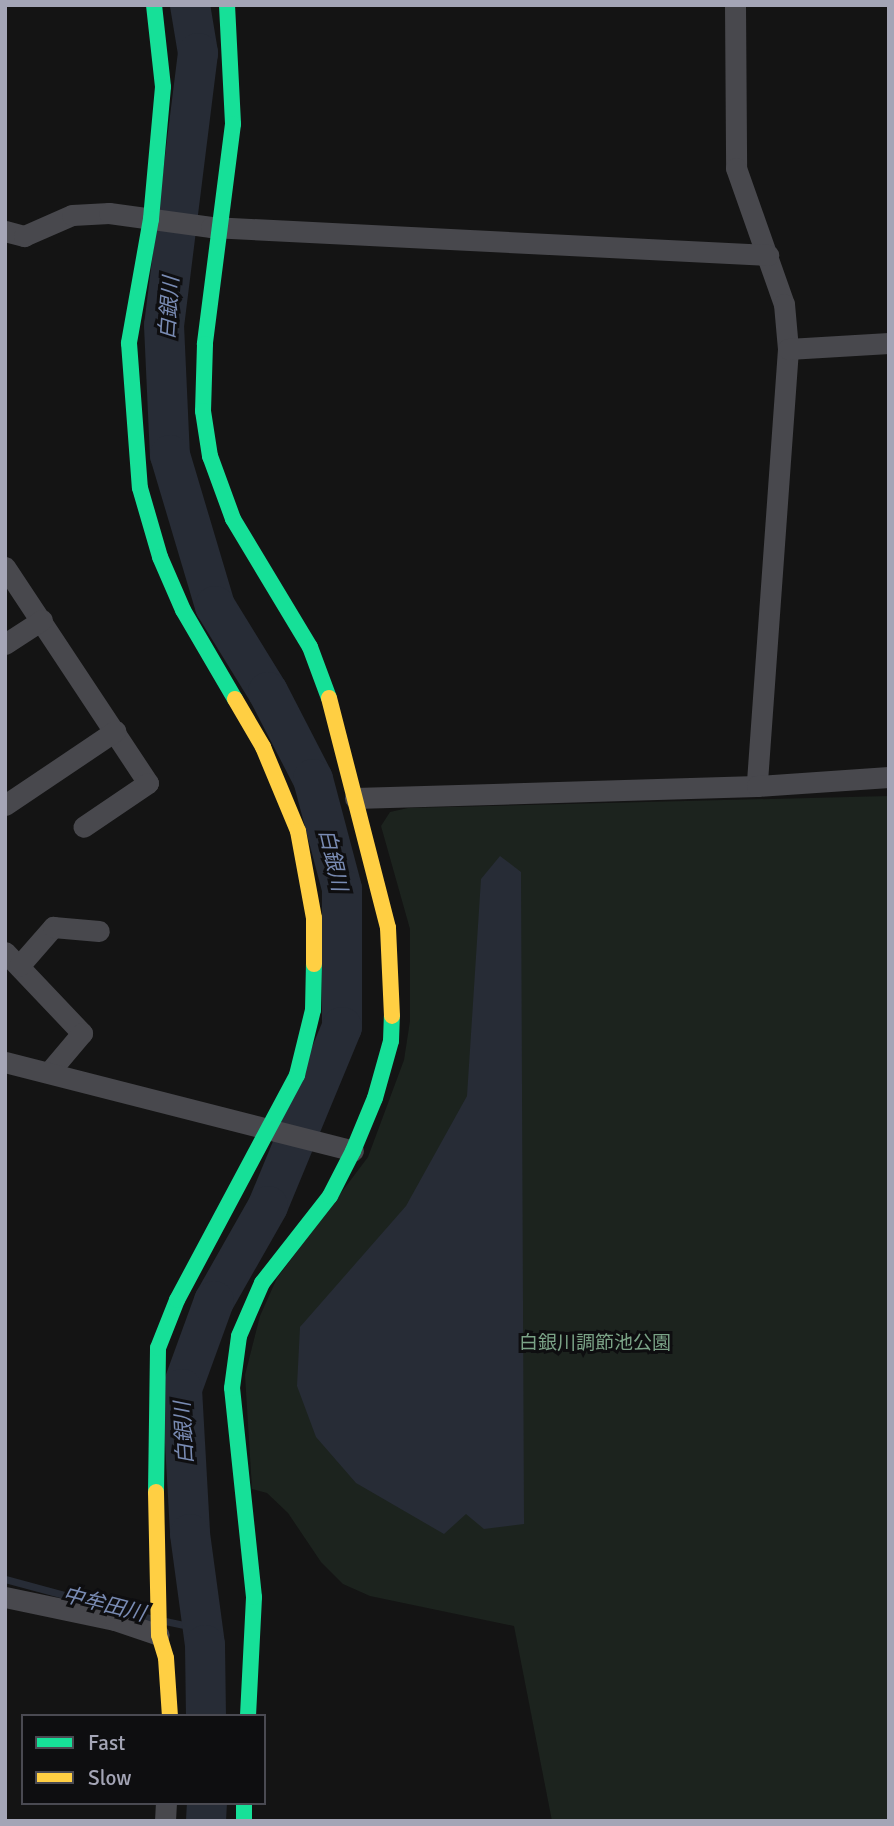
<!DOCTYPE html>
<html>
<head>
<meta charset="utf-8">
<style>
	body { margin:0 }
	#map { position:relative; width:894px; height:1826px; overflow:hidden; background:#141414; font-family:Signika,"Noto Sans JP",sans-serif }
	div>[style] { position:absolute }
	.green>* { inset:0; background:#1c231e }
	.water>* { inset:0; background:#272c36 }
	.stream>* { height:7px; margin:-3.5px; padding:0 3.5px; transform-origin:3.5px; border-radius:3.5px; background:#272c36 }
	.river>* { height:40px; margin:-20px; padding:0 20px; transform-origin:20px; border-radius:20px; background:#272c36 }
	.street>* { height:21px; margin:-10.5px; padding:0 10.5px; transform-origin:10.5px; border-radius:10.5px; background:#48484d }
	.fast>* { height:16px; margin:-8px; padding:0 8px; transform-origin:8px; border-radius:8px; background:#16e098 }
	.slow>* { height:16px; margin:-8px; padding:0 8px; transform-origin:8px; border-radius:8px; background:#ffcf43 }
	span { translate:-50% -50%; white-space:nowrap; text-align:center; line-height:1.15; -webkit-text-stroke:6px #0e0e10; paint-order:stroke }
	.park-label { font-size:19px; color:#7aa286 }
	.water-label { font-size:21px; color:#798bb3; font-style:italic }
	.frame { position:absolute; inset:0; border:7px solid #a4a5b6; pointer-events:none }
	.legend { position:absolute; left:21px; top:1714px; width:245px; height:91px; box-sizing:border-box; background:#0e0e10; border:2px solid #4a4a52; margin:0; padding:9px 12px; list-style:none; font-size:21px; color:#a4a5b6 }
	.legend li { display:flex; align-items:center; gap:14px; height:35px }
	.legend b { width:35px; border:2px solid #4a4a52 }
</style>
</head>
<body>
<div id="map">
	<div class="green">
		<i style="clip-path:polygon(889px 796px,889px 1821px,552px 1821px,514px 1626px,370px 1596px,343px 1584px,321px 1562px,288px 1513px,267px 1493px,252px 1489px,245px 1375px,260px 1316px,277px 1278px,368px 1157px,404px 1060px,410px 1021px,410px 929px,381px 826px,390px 812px,408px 808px)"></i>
	</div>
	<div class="water">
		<i style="clip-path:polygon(500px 856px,521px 872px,524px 1524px,484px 1529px,466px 1514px,444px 1534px,356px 1483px,316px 1437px,297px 1386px,300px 1327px,406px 1206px,467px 1096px,481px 879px)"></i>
	</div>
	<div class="stream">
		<i style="left:5px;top:1579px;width:150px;rotate:15.1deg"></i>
		<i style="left:165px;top:1621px;width:39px;rotate:12deg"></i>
	</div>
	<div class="river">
		<i style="left:190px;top:5px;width:49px;rotate:80.5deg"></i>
		<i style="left:198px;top:53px;width:274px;rotate:97.1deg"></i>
		<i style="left:164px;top:325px;width:130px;rotate:87.4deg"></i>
		<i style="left:170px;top:455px;width:158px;rotate:73.4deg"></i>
		<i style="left:215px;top:606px;width:101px;rotate:58.4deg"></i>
		<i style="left:268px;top:692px;width:98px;rotate:62.7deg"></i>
		<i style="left:313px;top:779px;width:114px;rotate:75.2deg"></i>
		<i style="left:342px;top:889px;width:138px;rotate:90deg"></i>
		<i style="left:342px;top:1027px;width:194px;rotate:112.5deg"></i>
		<i style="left:268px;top:1206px;width:109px;rotate:119.6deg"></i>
		<i style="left:214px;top:1301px;width:94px;rotate:110deg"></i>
		<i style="left:182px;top:1389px;width:145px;rotate:86.8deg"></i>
		<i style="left:190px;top:1534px;width:112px;rotate:82.3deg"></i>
		<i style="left:205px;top:1645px;width:71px;rotate:89.2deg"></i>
		<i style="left:206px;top:1821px;width:18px;rotate:-87deg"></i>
	</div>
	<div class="street">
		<i style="left:735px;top:5px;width:163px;rotate:89.6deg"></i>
		<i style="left:736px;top:168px;width:144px;rotate:70.6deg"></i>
		<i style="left:784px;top:304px;width:45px;rotate:84.9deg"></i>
		<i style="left:788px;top:349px;width:438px;rotate:94.1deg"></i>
		<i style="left:5px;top:231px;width:20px;rotate:15deg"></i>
		<i style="left:24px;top:236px;width:52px;rotate:-23.6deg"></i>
		<i style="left:72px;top:215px;width:37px;rotate:-3deg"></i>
		<i style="left:109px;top:213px;width:103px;rotate:7.8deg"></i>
		<i style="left:211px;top:227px;width:558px;rotate:2.88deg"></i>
		<i style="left:788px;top:349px;width:101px;rotate:-3.4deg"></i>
		<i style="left:5px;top:567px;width:259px;rotate:56.5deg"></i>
		<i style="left:148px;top:783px;width:78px;rotate:145.9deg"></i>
		<i style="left:5px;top:644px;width:44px;rotate:-33deg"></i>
		<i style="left:355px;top:798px;width:402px;rotate:-1.7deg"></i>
		<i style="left:757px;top:786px;width:132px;rotate:-3.9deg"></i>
		<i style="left:5px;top:805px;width:133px;rotate:-33.9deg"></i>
		<i style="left:5px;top:952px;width:112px;rotate:46.5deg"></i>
		<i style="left:82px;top:1033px;width:51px;rotate:130.2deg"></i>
		<i style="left:19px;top:966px;width:52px;rotate:-48.9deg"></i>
		<i style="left:53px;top:927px;width:46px;rotate:5deg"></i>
		<i style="left:5px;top:1062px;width:359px;rotate:14.3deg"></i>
		<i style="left:5px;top:1597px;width:112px;rotate:11.8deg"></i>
		<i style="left:115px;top:1620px;width:46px;rotate:18.8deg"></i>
		<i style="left:165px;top:1821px;width:18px;rotate:-87deg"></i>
	</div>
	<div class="fast">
		<i style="left:154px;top:5px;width:82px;rotate:83.7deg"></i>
		<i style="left:163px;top:87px;width:133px;rotate:95.2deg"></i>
		<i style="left:151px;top:219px;width:126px;rotate:100.1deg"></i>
		<i style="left:129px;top:343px;width:145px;rotate:85.7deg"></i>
		<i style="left:140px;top:488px;width:72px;rotate:73.8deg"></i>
		<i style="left:160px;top:557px;width:58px;rotate:66.5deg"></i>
		<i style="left:183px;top:610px;width:103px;rotate:59.7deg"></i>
		<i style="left:227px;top:5px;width:119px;rotate:87.1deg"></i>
		<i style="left:233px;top:124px;width:222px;rotate:97.3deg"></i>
		<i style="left:205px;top:344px;width:67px;rotate:91.7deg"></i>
		<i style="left:203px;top:411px;width:46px;rotate:81.2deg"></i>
		<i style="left:210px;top:456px;width:67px;rotate:69.9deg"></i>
		<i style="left:233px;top:519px;width:149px;rotate:59deg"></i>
		<i style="left:310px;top:647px;width:54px;rotate:69.6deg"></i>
		<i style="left:156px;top:1492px;width:144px;rotate:-89.2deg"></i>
		<i style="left:158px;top:1348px;width:52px;rotate:-68.4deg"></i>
		<i style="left:177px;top:1300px;width:255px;rotate:-61.9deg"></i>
		<i style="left:297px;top:1075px;width:67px;rotate:-76.2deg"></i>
		<i style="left:313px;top:1010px;width:46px;rotate:-88.8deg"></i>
		<i style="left:248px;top:1716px;width:119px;rotate:-87.1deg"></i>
		<i style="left:254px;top:1597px;width:210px;rotate:-96deg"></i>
		<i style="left:232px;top:1388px;width:52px;rotate:-82.3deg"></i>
		<i style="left:239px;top:1336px;width:58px;rotate:-66.5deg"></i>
		<i style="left:262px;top:1283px;width:110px;rotate:-52deg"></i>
		<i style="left:330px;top:1196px;width:51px;rotate:-62.9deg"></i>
		<i style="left:353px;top:1151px;width:57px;rotate:-67.5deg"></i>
		<i style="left:375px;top:1098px;width:59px;rotate:-74.3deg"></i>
		<i style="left:391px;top:1041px;width:25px;rotate:-88deg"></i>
		<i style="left:244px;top:1803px;width:18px;rotate:90deg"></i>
	</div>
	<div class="slow">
		<i style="left:329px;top:698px;width:237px;rotate:75.6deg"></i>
		<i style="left:388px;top:928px;width:88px;rotate:87.4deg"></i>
		<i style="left:235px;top:699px;width:56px;rotate:59.7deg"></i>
		<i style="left:263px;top:747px;width:91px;rotate:67.4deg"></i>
		<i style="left:298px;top:831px;width:88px;rotate:79.6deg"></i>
		<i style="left:314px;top:918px;width:46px;rotate:90deg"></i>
		<i style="left:156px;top:1492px;width:143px;rotate:88.8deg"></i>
		<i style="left:159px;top:1635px;width:24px;rotate:73deg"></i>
		<i style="left:166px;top:1658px;width:58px;rotate:86.1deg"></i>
	</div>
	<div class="park-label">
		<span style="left:595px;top:1344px">白銀川調節池公園</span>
	</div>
	<div class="water-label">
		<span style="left:169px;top:308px;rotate:-86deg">白銀川</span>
		<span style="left:333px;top:860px;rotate:77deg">白銀川</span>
		<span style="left:184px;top:1433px;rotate:-93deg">白銀川</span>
		<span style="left:104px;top:1604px;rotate:14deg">中牟田川</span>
	</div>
	<div class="frame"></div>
	<ul class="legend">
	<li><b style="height:9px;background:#16e098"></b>Fast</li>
	<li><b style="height:9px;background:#ffcf43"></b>Slow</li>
	</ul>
</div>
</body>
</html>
